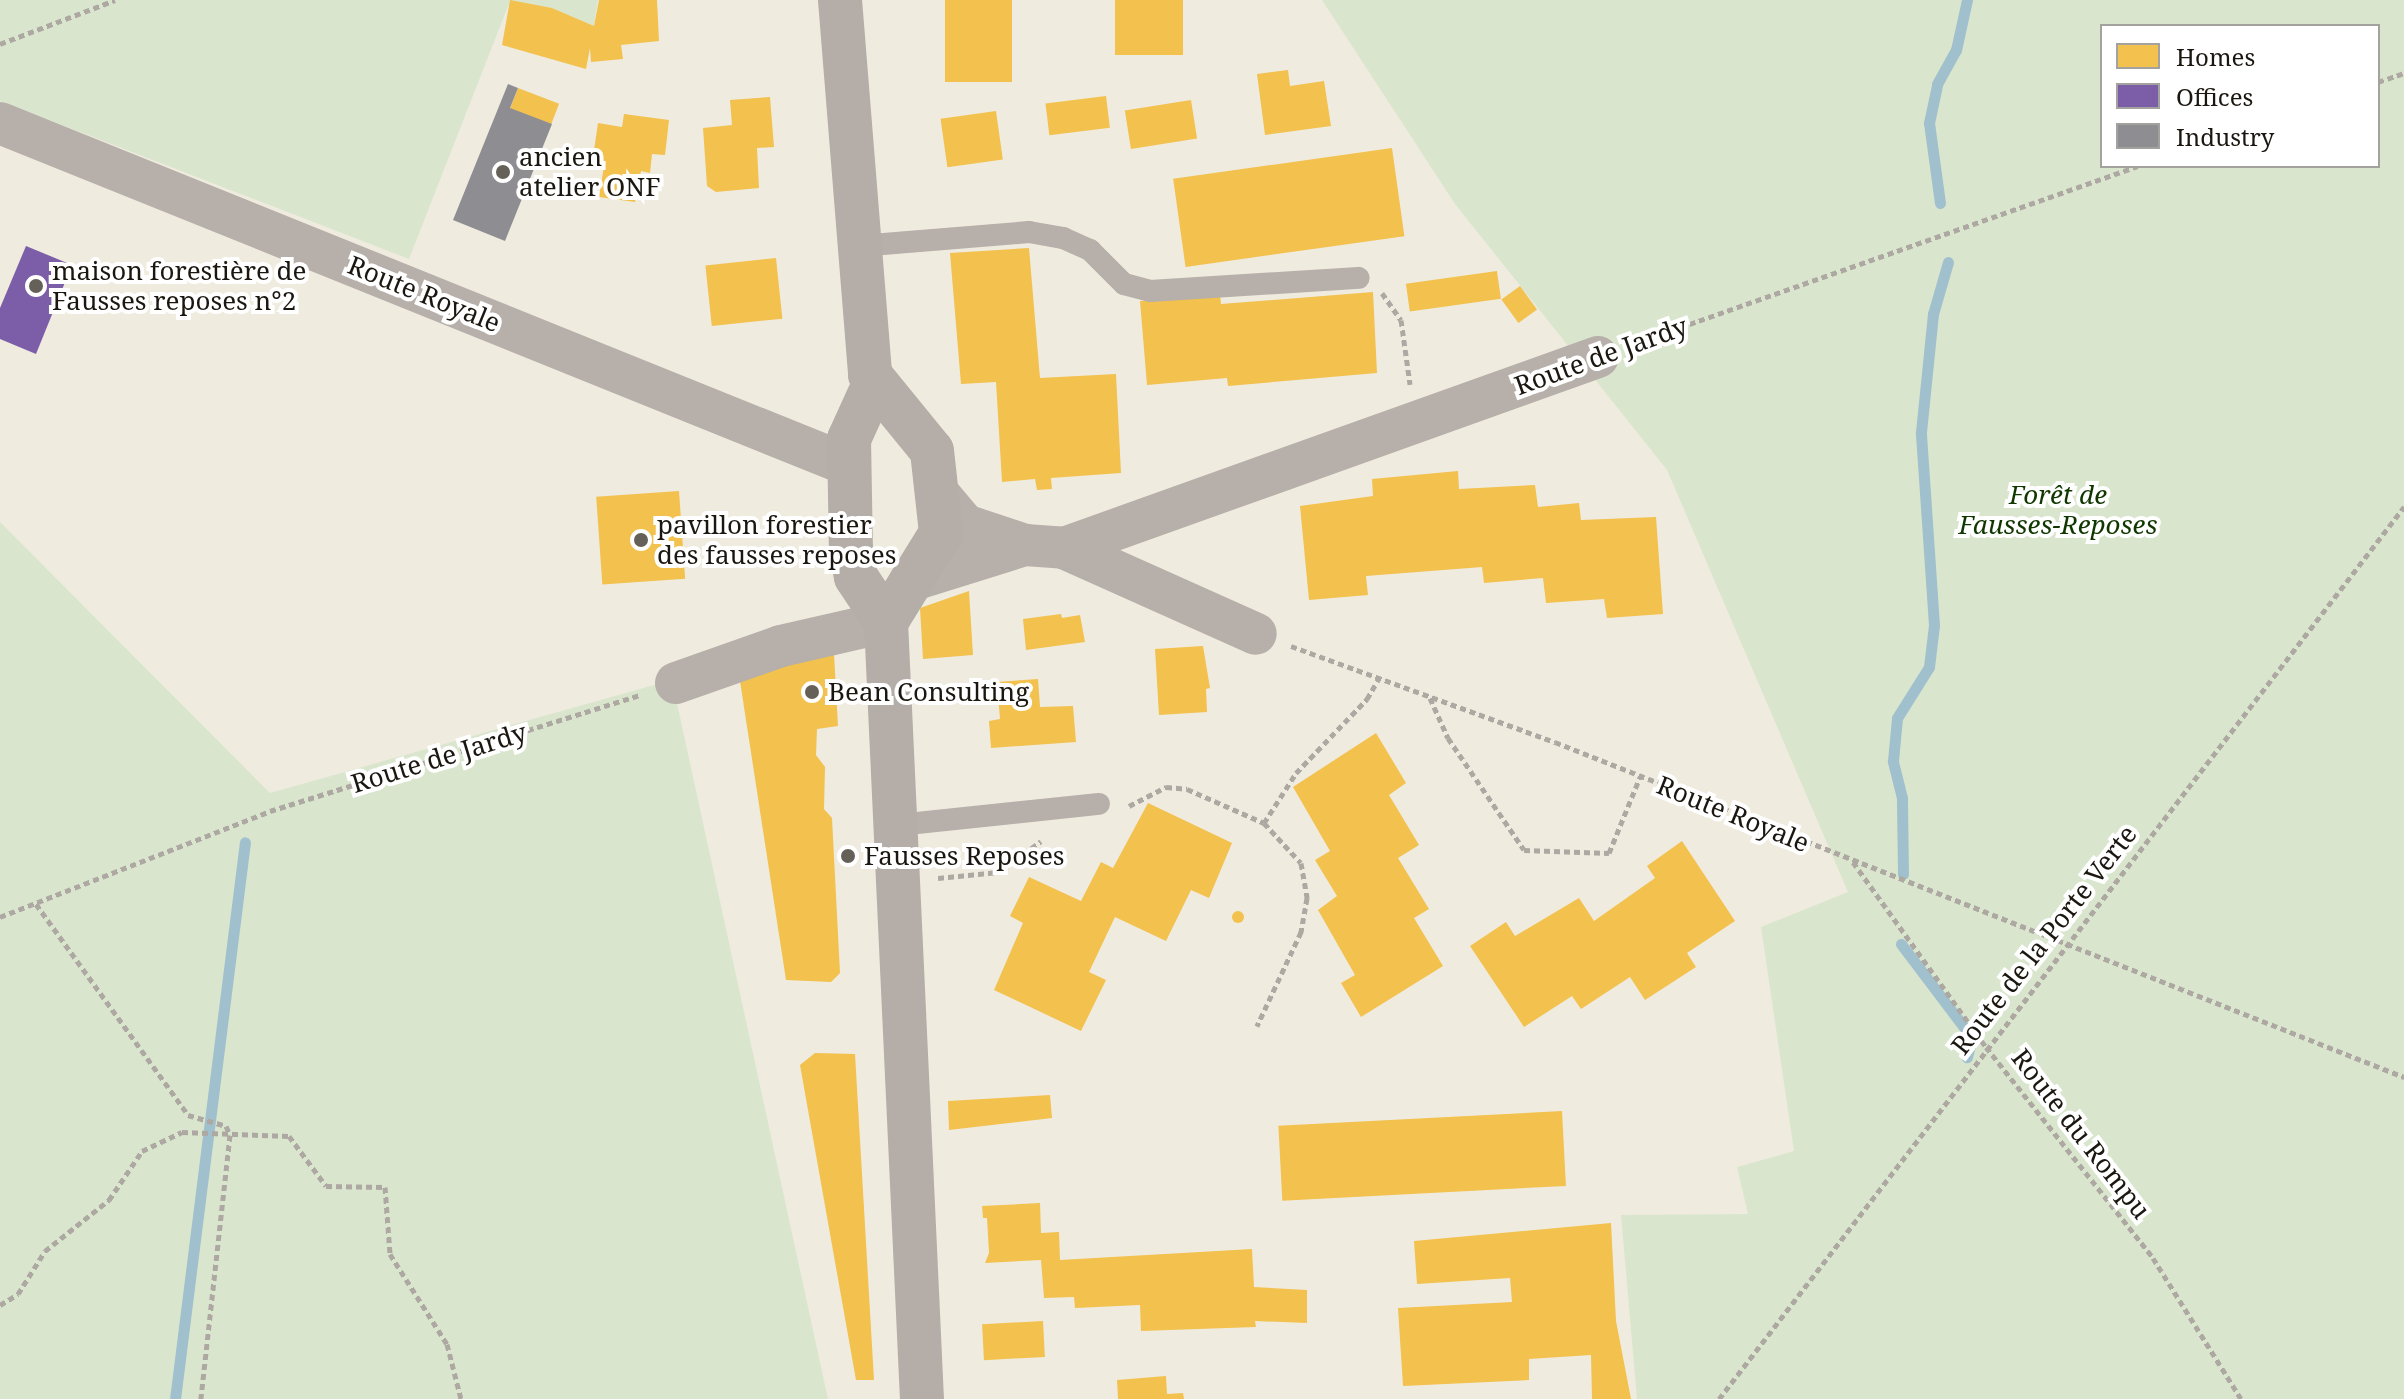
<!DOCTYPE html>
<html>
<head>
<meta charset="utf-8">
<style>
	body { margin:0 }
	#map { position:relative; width:2404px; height:1399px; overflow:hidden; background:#f0ebdf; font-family:"Noto Serif",serif }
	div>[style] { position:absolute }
	.green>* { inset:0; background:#d9e6cd }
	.homes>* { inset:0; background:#f2c14e; transform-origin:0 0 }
	.round { border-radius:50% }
	.offices>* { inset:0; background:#7b5ea7 }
	.industry>* { inset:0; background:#8d8d92 }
	.stream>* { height:11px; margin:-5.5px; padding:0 5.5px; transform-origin:5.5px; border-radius:5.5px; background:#a0c0ce }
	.path>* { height:5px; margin-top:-2.5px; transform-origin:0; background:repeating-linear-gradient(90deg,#aea8a3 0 6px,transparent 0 10px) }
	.lane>* { height:22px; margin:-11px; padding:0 11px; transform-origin:11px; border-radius:11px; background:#b6afaa }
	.street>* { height:42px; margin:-21px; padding:0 21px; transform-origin:21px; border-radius:21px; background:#b6afaa }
	.secondary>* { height:44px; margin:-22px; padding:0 22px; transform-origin:22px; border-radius:22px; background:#b4ada8 }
	.dots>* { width:22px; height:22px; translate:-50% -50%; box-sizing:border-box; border:4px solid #fff; border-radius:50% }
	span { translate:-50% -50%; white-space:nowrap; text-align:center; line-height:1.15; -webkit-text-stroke:8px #fff; paint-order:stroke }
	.poi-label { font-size:26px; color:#1b1710 }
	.left { translate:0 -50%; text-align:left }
	.street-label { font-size:26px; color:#1b1710 }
	.park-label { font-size:26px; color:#113700; font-style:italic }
	.legend { position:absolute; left:2100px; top:24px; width:280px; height:144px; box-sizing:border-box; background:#fff; border:2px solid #a4a29f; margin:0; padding:10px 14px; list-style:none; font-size:24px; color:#1b1710 }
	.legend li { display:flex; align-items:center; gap:16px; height:40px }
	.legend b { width:40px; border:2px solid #a4a29f }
</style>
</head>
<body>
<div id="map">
	<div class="green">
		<i style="clip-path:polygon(0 0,598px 0,594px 26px,552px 8px,510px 1px,409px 259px,0 101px)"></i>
		<i style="clip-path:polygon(evenodd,1322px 0,2404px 0,2404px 1399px,1637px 1399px,1621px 1215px,1748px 1214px,1737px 1167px,1794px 1151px,1761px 927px,1848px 892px,1667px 470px,1455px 204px,1322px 0,2102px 26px,2378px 26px,2378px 166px,2102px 166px,2102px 26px)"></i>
		<i style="clip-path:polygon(0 522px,270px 793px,672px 680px,828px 1399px,0 1399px)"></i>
	</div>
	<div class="homes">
		<i style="clip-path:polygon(510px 0,552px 8px,594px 26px,599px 0,657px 0,659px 41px,621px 45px,623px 59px,591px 62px,590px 48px,586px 69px,502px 45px)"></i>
		<i style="left:945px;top:0;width:67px;height:82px"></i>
		<i style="left:1115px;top:0;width:68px;height:55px"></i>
		<i style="clip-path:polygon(1288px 70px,1290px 86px,1324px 81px,1331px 126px,1265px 135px,1257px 74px)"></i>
		<i style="left:518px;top:88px;width:44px;height:22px;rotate:21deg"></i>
		<i style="left:1106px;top:96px;width:32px;height:61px;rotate:83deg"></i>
		<i style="clip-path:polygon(770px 97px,774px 147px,757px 148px,759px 188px,716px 192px,707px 186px,703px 128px,732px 125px,730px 100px)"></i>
		<i style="left:1191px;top:100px;width:39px;height:67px;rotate:81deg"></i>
		<i style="left:996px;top:111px;width:49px;height:56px;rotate:82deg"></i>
		<i style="clip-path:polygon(624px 114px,669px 120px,665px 155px,652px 154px,650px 173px,641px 171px,635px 202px,599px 197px,604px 166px,592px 164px,598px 123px,622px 127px)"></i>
		<i style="left:1392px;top:148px;width:89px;height:221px;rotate:82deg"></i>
		<i style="clip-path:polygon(1029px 248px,1040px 378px,1116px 374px,1121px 473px,1051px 478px,1052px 489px,1037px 490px,1035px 479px,1002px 482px,996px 382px,961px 384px,950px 253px)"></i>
		<i style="left:776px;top:258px;width:61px;height:71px;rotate:84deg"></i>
		<i style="left:1497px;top:271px;width:28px;height:92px;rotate:82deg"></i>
		<i style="left:1520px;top:286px;width:29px;height:23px;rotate:54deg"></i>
		<i style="clip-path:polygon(1373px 292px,1377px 373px,1228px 386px,1227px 378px,1147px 385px,1140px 301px,1220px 295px,1221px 304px)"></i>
		<i style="clip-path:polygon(1458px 471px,1459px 489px,1535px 485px,1538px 507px,1579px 503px,1581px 520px,1656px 517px,1663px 614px,1607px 618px,1604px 599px,1546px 603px,1543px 578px,1484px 583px,1482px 567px,1366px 576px,1368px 595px,1309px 600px,1300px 506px,1373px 496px,1372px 479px)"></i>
		<i style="left:679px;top:491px;width:88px;height:83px;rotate:86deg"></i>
		<i style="clip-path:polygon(969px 591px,973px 655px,923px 659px,920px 608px)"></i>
		<i style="clip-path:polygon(1061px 614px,1062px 618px,1080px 615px,1085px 642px,1026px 650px,1023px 619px)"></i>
		<i style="clip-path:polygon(833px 636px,838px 726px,817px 729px,816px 755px,825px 767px,824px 809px,832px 818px,840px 973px,831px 982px,786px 980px,738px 668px)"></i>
		<i style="clip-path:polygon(1203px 646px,1210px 688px,1206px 689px,1207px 712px,1159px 715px,1155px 649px)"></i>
		<i style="clip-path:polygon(1038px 679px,1040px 707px,1073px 706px,1076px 742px,991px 748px,989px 721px,1000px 719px,997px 682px)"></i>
		<i style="clip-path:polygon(1376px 733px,1406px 783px,1389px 795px,1419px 845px,1398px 858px,1429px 909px,1414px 918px,1443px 966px,1361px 1017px,1341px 983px,1355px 975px,1318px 910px,1337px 896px,1315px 860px,1330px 851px,1293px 787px)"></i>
		<i style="clip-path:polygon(1148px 803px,1232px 843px,1209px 898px,1191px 890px,1166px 941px,1115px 917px,1089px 972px,1106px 980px,1081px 1031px,994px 990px,1023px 923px,1010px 916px,1029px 877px,1081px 901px,1101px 862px,1113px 868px)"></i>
		<i style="clip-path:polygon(1682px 841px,1735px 921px,1687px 953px,1696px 967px,1645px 1000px,1630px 977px,1581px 1009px,1572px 996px,1524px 1027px,1470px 946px,1506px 922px,1515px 936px,1579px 898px,1594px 921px,1655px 878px,1647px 866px)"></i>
		<i class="round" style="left:1232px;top:911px;width:12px;height:12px"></i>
		<i style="clip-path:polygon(815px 1053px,855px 1054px,874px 1380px,856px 1380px,800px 1065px)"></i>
		<i style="clip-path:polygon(1050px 1095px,1052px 1118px,949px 1130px,948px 1101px)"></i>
		<i style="left:1562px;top:1111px;width:75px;height:284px;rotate:87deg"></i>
		<i style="clip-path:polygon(1040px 1203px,1041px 1233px,1059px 1232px,1060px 1260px,1252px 1249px,1254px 1287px,1307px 1290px,1307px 1323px,1255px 1321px,1256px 1327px,1141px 1331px,1140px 1305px,1075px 1308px,1074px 1297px,1044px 1298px,1041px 1260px,985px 1263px,989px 1253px,987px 1218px,983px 1218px,982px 1206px)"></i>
		<i style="clip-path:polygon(1611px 1223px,1616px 1321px,1631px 1399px,1592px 1399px,1591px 1355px,1529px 1359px,1529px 1380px,1403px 1386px,1398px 1308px,1512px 1302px,1510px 1278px,1417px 1284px,1414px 1241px)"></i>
		<i style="left:1043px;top:1321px;width:36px;height:61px;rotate:87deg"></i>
		<i style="clip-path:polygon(1166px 1376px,1167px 1394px,1183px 1393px,1184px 1399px,1118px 1399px,1117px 1380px)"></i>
	</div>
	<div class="offices">
		<i style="clip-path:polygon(26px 246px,72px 265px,36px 354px,0 339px,0 308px)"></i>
	</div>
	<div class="industry">
		<i style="clip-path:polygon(508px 84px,518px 88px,510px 108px,552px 124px,505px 241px,453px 220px)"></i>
	</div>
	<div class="stream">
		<i style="left:1940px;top:203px;width:81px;rotate:-97.8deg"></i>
		<i style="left:1929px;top:123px;width:40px;rotate:-78deg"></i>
		<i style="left:1937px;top:84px;width:39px;rotate:-61deg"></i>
		<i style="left:1956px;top:50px;width:51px;rotate:-77.6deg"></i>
		<i style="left:1903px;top:874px;width:76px;rotate:-90.8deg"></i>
		<i style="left:1902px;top:798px;width:38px;rotate:-104deg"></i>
		<i style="left:1893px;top:761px;width:43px;rotate:-84.7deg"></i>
		<i style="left:1897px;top:718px;width:60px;rotate:-57.9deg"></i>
		<i style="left:1929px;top:667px;width:42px;rotate:-83.2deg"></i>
		<i style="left:1934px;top:625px;width:193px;rotate:-93.9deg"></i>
		<i style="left:1921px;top:432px;width:119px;rotate:-84.2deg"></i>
		<i style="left:1933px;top:314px;width:54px;rotate:-73.9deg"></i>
		<i style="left:1901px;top:944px;width:118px;rotate:52.9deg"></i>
		<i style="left:1972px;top:1038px;width:20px;rotate:105deg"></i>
		<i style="left:175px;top:1399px;width:561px;rotate:-82.84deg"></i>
	</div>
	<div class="path">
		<i style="left:0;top:44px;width:123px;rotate:-20.9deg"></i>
		<i style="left:2378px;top:82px;width:28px;rotate:-19deg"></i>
		<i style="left:1382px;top:293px;width:33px;rotate:55deg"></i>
		<i style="left:1401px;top:320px;width:65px;rotate:82deg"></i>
		<i style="left:1633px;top:344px;width:535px;rotate:-19.42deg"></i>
		<i style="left:1291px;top:646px;width:281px;rotate:20deg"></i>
		<i style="left:1555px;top:742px;width:913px;rotate:21.53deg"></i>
		<i style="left:1430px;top:698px;width:44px;rotate:65.8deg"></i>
		<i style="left:1448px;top:738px;width:135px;rotate:55.8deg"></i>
		<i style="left:1524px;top:850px;width:85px;rotate:2deg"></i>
		<i style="left:1609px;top:853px;width:82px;rotate:-67.8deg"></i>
		<i style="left:1129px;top:806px;width:42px;rotate:-27.2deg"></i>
		<i style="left:1166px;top:787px;width:21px;rotate:5deg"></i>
		<i style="left:1187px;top:789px;width:84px;rotate:23.8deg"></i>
		<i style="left:1264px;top:823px;width:54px;rotate:47.2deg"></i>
		<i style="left:1301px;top:863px;width:36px;rotate:80deg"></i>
		<i style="left:1307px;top:898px;width:35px;rotate:100deg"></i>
		<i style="left:1301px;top:932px;width:104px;rotate:115.1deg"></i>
		<i style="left:1264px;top:823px;width:59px;rotate:-57.4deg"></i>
		<i style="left:1296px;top:773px;width:103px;rotate:-46.2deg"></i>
		<i style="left:1367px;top:699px;width:24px;rotate:-60deg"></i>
		<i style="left:1853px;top:862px;width:228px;rotate:54.3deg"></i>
		<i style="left:1986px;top:1047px;width:269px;rotate:51.6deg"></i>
		<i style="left:2153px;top:1258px;width:166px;rotate:58deg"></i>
		<i style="left:938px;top:878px;width:61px;rotate:-5.6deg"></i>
		<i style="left:999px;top:872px;width:52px;rotate:-36.4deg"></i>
		<i style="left:36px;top:904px;width:260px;rotate:54.2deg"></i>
		<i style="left:188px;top:1115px;width:40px;rotate:16deg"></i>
		<i style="left:226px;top:1126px;width:10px;rotate:66deg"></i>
		<i style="left:230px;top:1135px;width:266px;rotate:96.3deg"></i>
		<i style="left:0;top:917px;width:290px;rotate:-21.4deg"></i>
		<i style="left:270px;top:811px;width:388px;rotate:-17.4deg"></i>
		<i style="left:0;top:1305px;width:21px;rotate:-31deg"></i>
		<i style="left:18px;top:1294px;width:51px;rotate:-57.9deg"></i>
		<i style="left:45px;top:1251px;width:82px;rotate:-38.6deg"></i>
		<i style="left:109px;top:1200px;width:59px;rotate:-56deg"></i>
		<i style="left:142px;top:1151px;width:44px;rotate:-25.4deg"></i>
		<i style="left:182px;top:1132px;width:107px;rotate:2.1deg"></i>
		<i style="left:289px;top:1136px;width:62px;rotate:53.5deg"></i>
		<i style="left:326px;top:1186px;width:59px;rotate:1deg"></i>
		<i style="left:385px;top:1187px;width:67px;rotate:85.7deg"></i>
		<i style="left:390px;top:1254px;width:107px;rotate:57.7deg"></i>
		<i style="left:447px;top:1344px;width:57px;rotate:75.7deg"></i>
		<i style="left:1719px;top:1399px;width:1125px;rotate:-52.48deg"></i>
	</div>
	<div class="lane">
		<i style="left:859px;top:246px;width:171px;rotate:-4.7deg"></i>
		<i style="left:1029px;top:232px;width:35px;rotate:10deg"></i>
		<i style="left:1063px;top:238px;width:30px;rotate:24deg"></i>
		<i style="left:1090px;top:250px;width:48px;rotate:45deg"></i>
		<i style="left:1124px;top:284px;width:27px;rotate:15deg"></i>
		<i style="left:1150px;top:291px;width:209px;rotate:-3.6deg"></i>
		<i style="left:898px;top:825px;width:202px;rotate:-6deg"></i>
	</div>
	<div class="street">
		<i style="left:0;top:123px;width:914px;rotate:21.96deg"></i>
		<i style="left:938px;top:493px;width:42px;rotate:49.8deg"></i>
		<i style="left:965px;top:525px;width:63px;rotate:18.4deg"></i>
		<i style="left:1025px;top:545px;width:39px;rotate:4deg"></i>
		<i style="left:1064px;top:548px;width:210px;rotate:24.1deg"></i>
		<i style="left:1064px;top:548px;width:567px;rotate:-19.68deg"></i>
		<i style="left:910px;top:581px;width:121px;rotate:-17.4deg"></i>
		<i style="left:676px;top:683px;width:111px;rotate:-19.4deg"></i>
		<i style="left:781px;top:646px;width:108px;rotate:-12.9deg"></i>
	</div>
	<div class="secondary">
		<i style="left:840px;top:0;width:376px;rotate:85.4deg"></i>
		<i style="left:870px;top:375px;width:98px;rotate:50.8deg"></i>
		<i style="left:932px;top:451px;width:82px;rotate:83.7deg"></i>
		<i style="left:941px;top:533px;width:105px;rotate:121.7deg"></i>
		<i style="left:886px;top:622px;width:778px;rotate:87.35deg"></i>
		<i style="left:874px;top:384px;width:60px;rotate:114.4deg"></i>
		<i style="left:849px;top:439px;width:110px;rotate:89deg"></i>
		<i style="left:851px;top:549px;width:28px;rotate:80deg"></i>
		<i style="left:856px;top:577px;width:54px;rotate:56.3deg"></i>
	</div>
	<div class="dots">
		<i style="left:503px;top:172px;background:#666158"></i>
		<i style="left:36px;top:286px;background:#666158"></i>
		<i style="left:641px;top:540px;background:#666158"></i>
		<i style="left:812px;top:692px;background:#666158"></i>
		<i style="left:848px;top:856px;background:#666158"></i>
	</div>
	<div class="poi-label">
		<span class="left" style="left:519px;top:172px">ancien<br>atelier ONF</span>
		<span class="left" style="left:52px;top:286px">maison forestière de<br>Fausses reposes n°2</span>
		<span class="left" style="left:657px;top:540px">pavillon forestier<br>des fausses reposes</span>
		<span class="left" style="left:828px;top:692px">Bean Consulting</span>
		<span class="left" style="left:864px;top:856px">Fausses Reposes</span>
	</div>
	<div class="street-label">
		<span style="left:424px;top:294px;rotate:22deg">Route Royale</span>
		<span style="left:1601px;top:356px;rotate:-20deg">Route de Jardy</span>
		<span style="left:439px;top:758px;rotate:-17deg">Route de Jardy</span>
		<span style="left:1733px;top:814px;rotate:22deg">Route Royale</span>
		<span style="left:2044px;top:940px;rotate:-52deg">Route de la Porte Verte</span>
		<span style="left:2081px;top:1134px;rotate:52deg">Route du Rompu</span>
	</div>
	<div class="park-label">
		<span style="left:2058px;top:510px">Forêt de<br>Fausses-Reposes</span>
	</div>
	<ul class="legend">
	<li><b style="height:22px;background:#f2c14e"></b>Homes</li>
	<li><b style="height:22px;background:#7b5ea7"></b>Offices</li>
	<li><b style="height:22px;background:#8d8d92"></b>Industry</li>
	</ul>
</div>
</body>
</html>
